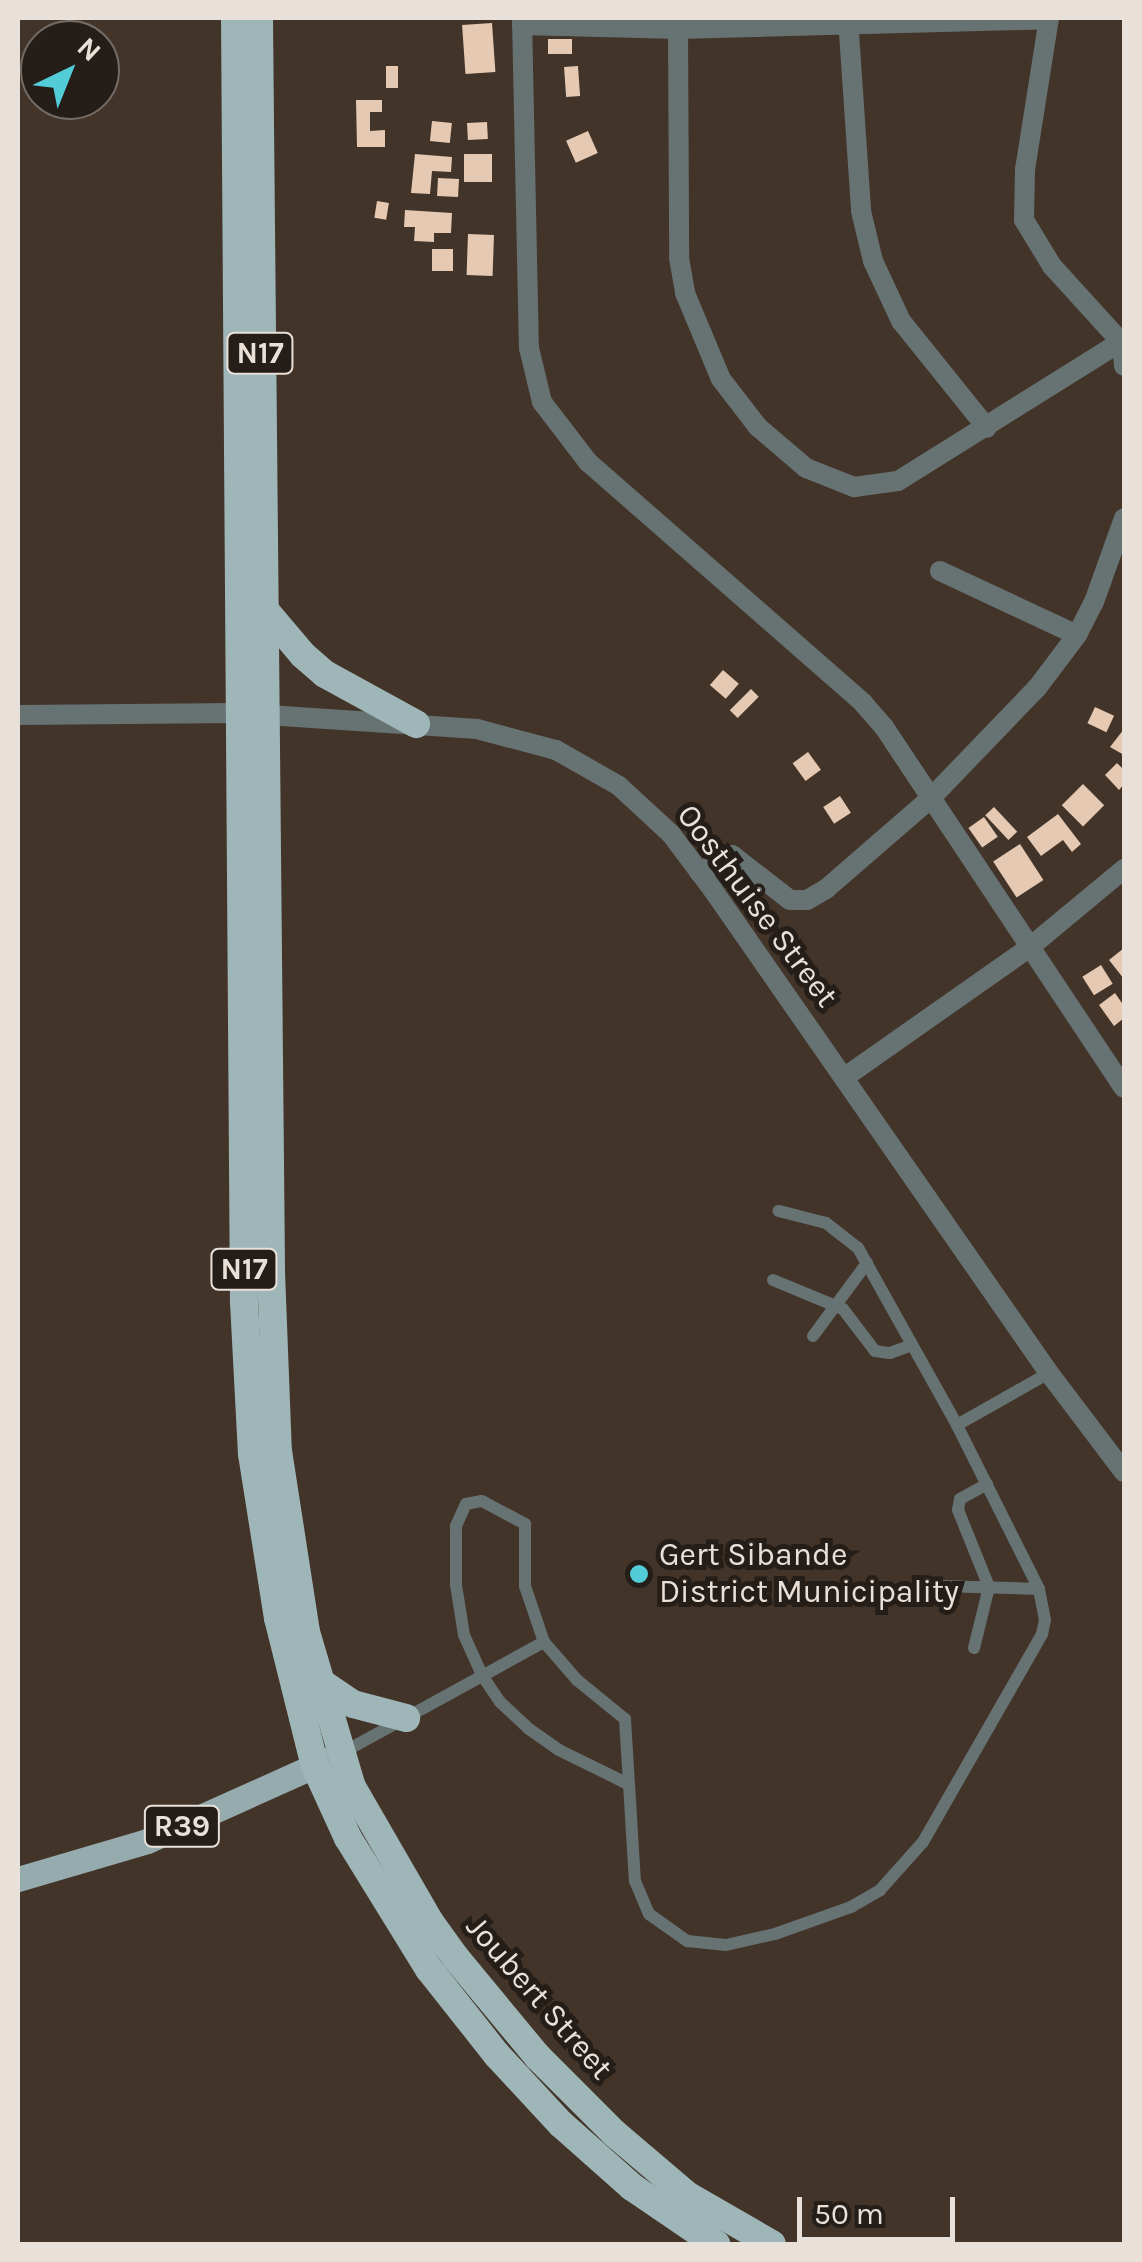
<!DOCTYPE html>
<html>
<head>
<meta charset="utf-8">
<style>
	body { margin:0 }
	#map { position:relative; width:1142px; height:2262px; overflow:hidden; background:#423429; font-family:Karla,sans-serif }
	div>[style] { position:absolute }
	.building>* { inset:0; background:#e6c9b2; transform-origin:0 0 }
	.service>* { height:12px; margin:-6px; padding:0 6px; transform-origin:6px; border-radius:6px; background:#677273 }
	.minor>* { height:20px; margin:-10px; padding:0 10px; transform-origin:10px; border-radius:10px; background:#677273 }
	.primary>* { height:25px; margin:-12.5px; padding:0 12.5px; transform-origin:12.5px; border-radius:12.5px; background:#96abad }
	.trunk>* { height:28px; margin:-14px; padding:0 14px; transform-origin:14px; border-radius:14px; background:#9fb6b8 }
	.dots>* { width:28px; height:28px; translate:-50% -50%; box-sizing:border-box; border:5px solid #241d18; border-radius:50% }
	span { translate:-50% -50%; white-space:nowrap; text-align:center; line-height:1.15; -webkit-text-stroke:10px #241d18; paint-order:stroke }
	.shield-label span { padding:2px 8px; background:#241d18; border:2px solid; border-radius:8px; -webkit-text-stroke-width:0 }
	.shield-label { font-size:30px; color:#e9e0d9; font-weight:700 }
	.street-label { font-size:32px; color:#e9e0d9 }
	.poi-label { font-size:32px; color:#e9e0d9 }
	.left { translate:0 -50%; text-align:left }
	.frame { position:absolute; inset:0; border:20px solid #e9e0d9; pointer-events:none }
	.north { position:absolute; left:20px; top:20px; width:100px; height:100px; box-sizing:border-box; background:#241d18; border:2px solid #736b65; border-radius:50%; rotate:43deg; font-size:28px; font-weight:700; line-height:40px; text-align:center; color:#e9e0d9 }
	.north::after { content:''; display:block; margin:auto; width:35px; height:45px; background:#52ccd6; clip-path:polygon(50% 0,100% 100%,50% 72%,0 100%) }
	.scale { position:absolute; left:797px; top:2197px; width:158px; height:45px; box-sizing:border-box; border:5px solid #e9e0d9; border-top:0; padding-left:12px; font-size:30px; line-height:35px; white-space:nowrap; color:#e9e0d9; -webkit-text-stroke:8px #241d18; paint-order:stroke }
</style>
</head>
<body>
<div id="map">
	<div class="building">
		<i style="left:492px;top:23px;width:49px;height:30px;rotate:86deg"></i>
		<i style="left:548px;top:39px;width:24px;height:15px"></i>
		<i style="left:386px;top:66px;width:12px;height:22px"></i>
		<i style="left:578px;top:66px;width:30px;height:14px;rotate:86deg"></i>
		<i style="clip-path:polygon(356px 100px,382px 100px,382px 112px,370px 112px,370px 131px,385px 130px,385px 147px,357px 147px)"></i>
		<i style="left:432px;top:121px;width:20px;height:20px;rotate:6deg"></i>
		<i style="left:487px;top:122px;width:17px;height:20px;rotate:87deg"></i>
		<i style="left:588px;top:131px;width:24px;height:24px;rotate:66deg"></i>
		<i style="clip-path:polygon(415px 154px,452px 157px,451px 172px,432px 171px,430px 194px,411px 193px)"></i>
		<i style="left:464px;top:154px;width:28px;height:28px"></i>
		<i style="left:438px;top:178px;width:21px;height:18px;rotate:3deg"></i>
		<i style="left:377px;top:201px;width:12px;height:17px;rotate:9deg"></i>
		<i style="clip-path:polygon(405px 210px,452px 213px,451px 233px,434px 233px,434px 242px,414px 241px,415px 227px,404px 227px)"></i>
		<i style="left:468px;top:234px;width:26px;height:41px;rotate:2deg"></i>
		<i style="left:432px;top:249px;width:21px;height:22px"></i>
		<i style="left:723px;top:670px;width:21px;height:20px;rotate:41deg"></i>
		<i style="left:751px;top:689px;width:11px;height:30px;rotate:45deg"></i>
		<i style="left:1095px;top:707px;width:21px;height:18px;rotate:25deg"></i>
		<i style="clip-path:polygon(1124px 729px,1124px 755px,1110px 747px)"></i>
		<i style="left:808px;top:752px;width:22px;height:19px;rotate:54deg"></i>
		<i style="clip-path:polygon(1117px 763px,1124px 770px,1124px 784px,1119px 790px,1105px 775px)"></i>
		<i style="left:1083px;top:784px;width:30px;height:30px;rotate:45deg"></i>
		<i style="left:840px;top:796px;width:20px;height:20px;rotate:57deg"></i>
		<i style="left:994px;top:807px;width:34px;height:12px;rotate:47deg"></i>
		<i style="clip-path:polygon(1058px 814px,1081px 844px,1072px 852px,1063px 840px,1041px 856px,1027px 837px)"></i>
		<i style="left:984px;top:817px;width:24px;height:19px;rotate:55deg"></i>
		<i style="left:1020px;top:844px;width:43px;height:32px;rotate:57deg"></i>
		<i style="clip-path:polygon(1124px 948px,1124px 979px,1109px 960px)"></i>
		<i style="left:1101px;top:965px;width:22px;height:22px;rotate:58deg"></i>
		<i style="clip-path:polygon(1115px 993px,1124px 1006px,1124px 1018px,1114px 1026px,1099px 1005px)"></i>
	</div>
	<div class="service">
		<i style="left:773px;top:1280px;width:76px;rotate:22.5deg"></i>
		<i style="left:843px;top:1309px;width:53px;rotate:52.7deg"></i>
		<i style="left:875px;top:1351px;width:15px;rotate:8deg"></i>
		<i style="left:890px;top:1353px;width:23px;rotate:-20deg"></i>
		<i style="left:813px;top:1336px;width:91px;rotate:-53.5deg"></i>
		<i style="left:957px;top:1425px;width:106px;rotate:-29.5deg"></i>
		<i style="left:939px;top:1586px;width:100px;rotate:1.7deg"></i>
		<i style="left:974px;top:1648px;width:63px;rotate:-76.2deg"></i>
		<i style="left:989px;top:1587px;width:83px;rotate:-111.9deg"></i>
		<i style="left:958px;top:1510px;width:11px;rotate:-80deg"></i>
		<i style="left:960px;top:1499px;width:31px;rotate:-29deg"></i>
		<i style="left:340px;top:1754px;width:233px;rotate:-28.8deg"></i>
		<i style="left:626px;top:1783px;width:75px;rotate:-153.8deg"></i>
		<i style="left:559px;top:1750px;width:37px;rotate:-145deg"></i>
		<i style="left:529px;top:1729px;width:40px;rotate:-137deg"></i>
		<i style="left:500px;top:1702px;width:32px;rotate:-124deg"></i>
		<i style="left:482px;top:1675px;width:44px;rotate:-114.2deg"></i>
		<i style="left:464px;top:1635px;width:51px;rotate:-99.1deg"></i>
		<i style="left:456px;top:1585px;width:59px;rotate:-90deg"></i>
		<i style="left:456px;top:1526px;width:24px;rotate:-66deg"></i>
		<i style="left:466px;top:1504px;width:16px;rotate:-11deg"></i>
		<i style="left:482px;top:1501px;width:49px;rotate:28.1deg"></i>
		<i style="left:525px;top:1524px;width:62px;rotate:90deg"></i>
		<i style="left:525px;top:1586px;width:59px;rotate:71.3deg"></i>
		<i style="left:544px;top:1642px;width:50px;rotate:49deg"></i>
		<i style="left:577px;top:1680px;width:62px;rotate:39.1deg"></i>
		<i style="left:625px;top:1719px;width:162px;rotate:86.5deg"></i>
		<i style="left:635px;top:1881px;width:36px;rotate:67deg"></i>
		<i style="left:649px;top:1914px;width:47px;rotate:35.4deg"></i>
		<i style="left:687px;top:1941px;width:39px;rotate:6deg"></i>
		<i style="left:726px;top:1945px;width:50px;rotate:-12.7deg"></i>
		<i style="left:775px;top:1934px;width:81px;rotate:-19.6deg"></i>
		<i style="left:851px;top:1907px;width:34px;rotate:-30deg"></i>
		<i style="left:880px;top:1890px;width:64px;rotate:-48.1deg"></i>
		<i style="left:923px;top:1842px;width:240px;rotate:-60.2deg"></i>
		<i style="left:1042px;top:1634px;width:14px;rotate:-78deg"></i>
		<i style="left:1045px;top:1620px;width:32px;rotate:-101deg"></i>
		<i style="left:1039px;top:1589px;width:183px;rotate:-116.6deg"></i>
		<i style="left:957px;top:1425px;width:203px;rotate:-119.2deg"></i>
		<i style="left:858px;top:1248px;width:41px;rotate:-142deg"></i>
		<i style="left:826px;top:1223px;width:49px;rotate:-165.7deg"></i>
	</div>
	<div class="minor">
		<i style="left:522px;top:18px;width:330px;rotate:88.8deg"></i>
		<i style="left:529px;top:348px;width:56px;rotate:76.5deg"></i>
		<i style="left:542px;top:402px;width:76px;rotate:52.5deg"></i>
		<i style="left:588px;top:462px;width:366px;rotate:41.2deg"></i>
		<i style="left:863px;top:703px;width:32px;rotate:49deg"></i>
		<i style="left:884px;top:727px;width:433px;rotate:56.4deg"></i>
		<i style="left:848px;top:18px;width:193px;rotate:86.1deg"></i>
		<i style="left:861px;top:211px;width:51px;rotate:76.5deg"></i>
		<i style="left:873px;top:261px;width:66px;rotate:65deg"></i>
		<i style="left:901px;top:321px;width:137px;rotate:51.2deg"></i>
		<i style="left:1049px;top:18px;width:153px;rotate:99deg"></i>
		<i style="left:1025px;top:169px;width:51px;rotate:91.1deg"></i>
		<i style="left:1024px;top:220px;width:54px;rotate:58.7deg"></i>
		<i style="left:1052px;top:266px;width:104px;rotate:47.7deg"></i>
		<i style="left:1122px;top:343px;width:23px;rotate:85deg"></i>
		<i style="left:522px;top:25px;width:156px;rotate:1.5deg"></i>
		<i style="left:678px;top:29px;width:371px;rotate:-1.5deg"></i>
		<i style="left:678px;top:29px;width:229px;rotate:89.7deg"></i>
		<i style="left:679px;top:258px;width:36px;rotate:80deg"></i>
		<i style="left:685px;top:293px;width:93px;rotate:67.3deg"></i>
		<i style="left:721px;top:379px;width:61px;rotate:52.4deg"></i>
		<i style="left:758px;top:427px;width:63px;rotate:40.5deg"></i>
		<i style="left:806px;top:468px;width:52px;rotate:21.6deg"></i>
		<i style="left:854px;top:487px;width:44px;rotate:-7.8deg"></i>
		<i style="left:898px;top:481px;width:266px;rotate:-32deg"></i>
		<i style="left:940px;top:571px;width:151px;rotate:25deg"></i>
		<i style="left:18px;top:715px;width:219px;rotate:-0.5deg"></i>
		<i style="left:237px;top:713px;width:241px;rotate:3.8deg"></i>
		<i style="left:477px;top:729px;width:82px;rotate:14.9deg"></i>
		<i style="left:556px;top:750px;width:73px;rotate:29.7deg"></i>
		<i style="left:619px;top:786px;width:71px;rotate:42.7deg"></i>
		<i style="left:671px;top:834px;width:70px;rotate:53.1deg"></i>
		<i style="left:713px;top:890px;width:588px;rotate:55.18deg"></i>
		<i style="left:1049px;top:1373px;width:124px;rotate:52.9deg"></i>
		<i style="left:699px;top:872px;width:37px;rotate:-27deg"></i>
		<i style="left:732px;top:855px;width:73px;rotate:37.8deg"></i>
		<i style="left:790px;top:900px;width:17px"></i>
		<i style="left:807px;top:900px;width:22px;rotate:-30deg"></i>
		<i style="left:826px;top:889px;width:138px;rotate:-40.9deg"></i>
		<i style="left:930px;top:799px;width:154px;rotate:-46.1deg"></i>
		<i style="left:1037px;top:688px;width:66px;rotate:-53deg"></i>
		<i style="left:1077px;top:635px;width:37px;rotate:-63deg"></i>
		<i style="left:1094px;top:602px;width:89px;rotate:-70.3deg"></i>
		<i style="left:845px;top:1077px;width:226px;rotate:-35.1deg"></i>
		<i style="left:1030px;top:947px;width:122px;rotate:-39.7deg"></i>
	</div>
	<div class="primary">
		<i style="left:18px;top:1879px;width:134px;rotate:-16.4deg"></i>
		<i style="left:147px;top:1841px;width:205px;rotate:-24.2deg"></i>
	</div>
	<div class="trunk">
		<i style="left:235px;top:18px;width:1284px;rotate:89.6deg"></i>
		<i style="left:244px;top:1302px;width:152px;rotate:87deg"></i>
		<i style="left:252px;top:1454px;width:166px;rotate:81deg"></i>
		<i style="left:278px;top:1618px;width:153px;rotate:76deg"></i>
		<i style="left:315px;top:1766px;width:79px;rotate:65.4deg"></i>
		<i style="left:348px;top:1838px;width:154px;rotate:58.3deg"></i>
		<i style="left:429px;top:1969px;width:110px;rotate:51.7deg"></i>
		<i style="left:497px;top:2055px;width:94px;rotate:47.2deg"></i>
		<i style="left:561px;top:2124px;width:95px;rotate:41.6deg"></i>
		<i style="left:632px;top:2187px;width:102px;rotate:34.2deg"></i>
		<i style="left:259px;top:18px;width:1254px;rotate:89.45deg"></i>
		<i style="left:271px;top:1272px;width:179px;rotate:87.8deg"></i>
		<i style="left:278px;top:1451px;width:183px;rotate:81.2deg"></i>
		<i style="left:306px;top:1632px;width:162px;rotate:73.5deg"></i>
		<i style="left:352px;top:1787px;width:156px;rotate:60deg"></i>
		<i style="left:430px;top:1922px;width:44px;rotate:54.2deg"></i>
		<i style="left:456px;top:1958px;width:129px;rotate:50.4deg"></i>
		<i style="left:538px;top:2057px;width:107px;rotate:45deg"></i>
		<i style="left:614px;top:2133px;width:96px;rotate:40.3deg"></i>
		<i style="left:687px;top:2195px;width:98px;rotate:30deg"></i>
		<i style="left:264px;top:609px;width:60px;rotate:49.7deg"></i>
		<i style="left:303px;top:655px;width:29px;rotate:41deg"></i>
		<i style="left:325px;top:674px;width:104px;rotate:28.8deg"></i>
		<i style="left:319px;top:1681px;width:41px;rotate:34.1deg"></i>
		<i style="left:353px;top:1704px;width:55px;rotate:14.8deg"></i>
	</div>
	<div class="dots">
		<i style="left:639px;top:1574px;background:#52ccd6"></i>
	</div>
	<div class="shield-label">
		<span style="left:260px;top:353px">N17</span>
		<span style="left:244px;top:1269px">N17</span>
		<span style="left:182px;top:1826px">R39</span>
	</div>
	<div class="street-label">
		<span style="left:757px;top:906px;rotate:53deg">Oosthuise Street</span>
		<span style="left:539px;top:1998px;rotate:49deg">Joubert Street</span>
	</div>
	<div class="poi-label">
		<span class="left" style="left:659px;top:1574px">Gert Sibande<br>District Municipality</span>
	</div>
	<div class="frame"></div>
	<div class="north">N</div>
	<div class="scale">50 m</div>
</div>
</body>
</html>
